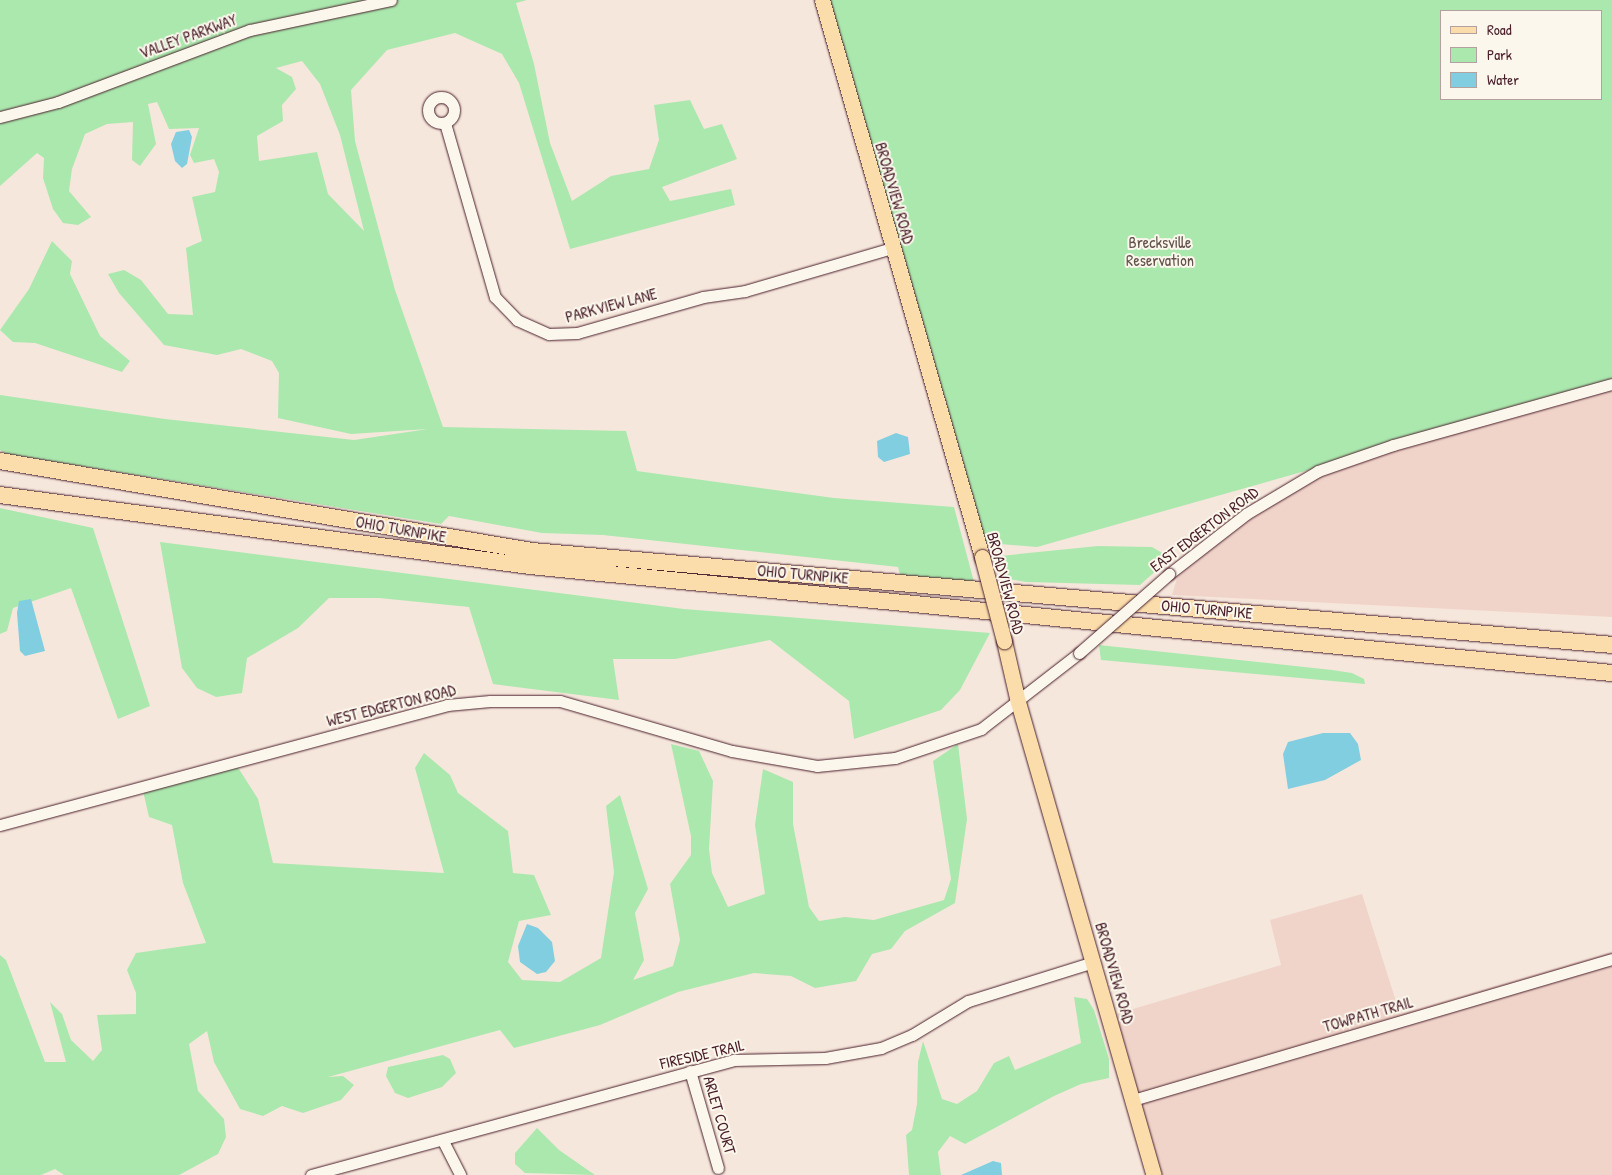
<!DOCTYPE html>
<html>
<head>
<meta charset="utf-8">
<style>
	body { margin:0 }
	#map { position:relative; width:1612px; height:1175px; overflow:hidden; background:#f6e7dc; font-family:"Patrick Hand",sans-serif }
	div>[style] { position:absolute }
	.built>* { inset:0; background:#f0d4c9 }
	.green>* { inset:0; background:#abe8ae }
	.water>* { inset:0; background:#81cee1 }
	.roads { filter:drop-shadow(0 0 1px #4a1f2b) drop-shadow(0 0 1px #4a1f2b) }
	.minor>* { height:11px; margin:-5.5px; padding:0 5.5px; transform-origin:5.5px; border-radius:5.5px; background:#fbf7ec }
	.minor>.ring { margin:-5.5px; padding:0; box-sizing:content-box; background:none; border:11px solid #fbf7ec; border-radius:50% }
	.major>* { height:15px; margin:-7.5px; padding:0 7.5px; transform-origin:7.5px; border-radius:7.5px; background:#faddab }
	.highway>* { height:16px; margin:-8px; padding:0 8px; transform-origin:8px; border-radius:8px; background:#faddab }
	.bridges { filter:drop-shadow(0 0 1px #4a1f2b) drop-shadow(0 0 1px #4a1f2b) }
	.minor-bridge>* { height:11px; margin:-5.5px; padding:0 5.5px; transform-origin:5.5px; border-radius:5.5px; background:#fbf7ec }
	.major-bridge>* { height:15px; margin:-7.5px; padding:0 7.5px; transform-origin:7.5px; border-radius:7.5px; background:#faddab }
	span { translate:-50% -50%; white-space:nowrap; text-align:center; line-height:1.15; -webkit-text-stroke:4px #fbf7ec; paint-order:stroke }
	.street-label { font-size:16px; color:#4a1f2b }
	.park-label { font-size:16px; color:#62514c }
	.legend { position:absolute; left:1440px; top:10px; width:162px; height:90px; box-sizing:border-box; background:#fbf7ec; border:1px solid #b4a19f; margin:0; padding:6px 9px; list-style:none; font-size:15px; color:#4a1f2b }
	.legend li { display:flex; align-items:center; gap:10px; height:25px }
	.legend b { width:25px; border:1px solid #b4a19f }
</style>
</head>
<body>
<div id="map">
	<div class="built">
		<i style="clip-path:polygon(1612px 389px,1612px 617px,1172px 595px,1179px 572px,1276px 498px,1325px 473px,1357px 460px)"></i>
		<i style="clip-path:polygon(1362px 894px,1400px 1014px,1612px 952px,1612px 1175px,1160px 1175px,1116px 1014px,1281px 965px,1270px 920px)"></i>
	</div>
	<div class="green">
		<i style="clip-path:polygon(evenodd,0 0,527px 0,516px 3px,534px 64px,550px 143px,572px 201px,611px 176px,649px 169px,659px 140px,654px 105px,690px 100px,704px 129px,722px 124px,737px 159px,662px 187px,670px 201px,731px 189px,735px 205px,570px 249px,519px 83px,502px 54px,455px 33px,387px 50px,351px 90px,355px 141px,395px 290px,443px 427px,626px 431px,637px 471px,834px 498px,954px 507px,974px 582px,900px 575px,898px 567px,603px 535px,542px 533px,449px 516px,441px 524px,7px 454px,0 450px,0 395px,165px 419px,354px 440px,428px 429px,351px 434px,278px 418px,279px 373px,272px 361px,241px 349px,217px 355px,164px 345px,119px 293px,108px 274px,124px 270px,141px 280px,168px 314px,193px 315px,186px 248px,202px 241px,192px 197px,215px 192px,219px 172px,214px 159px,194px 163px,190px 155px,199px 128px,169px 129px,157px 102px,148px 104px,156px 144px,140px 166px,132px 160px,133px 122px,107px 124px,85px 134px,72px 169px,69px 191px,91px 217px,78px 225px,63px 223px,53px 209px,43px 178px,44px 158px,37px 153px,0 186px,0 0,302px 61px,320px 84px,340px 135px,364px 231px,328px 194px,317px 152px,259px 161px,257px 136px,283px 121px,282px 105px,296px 89px,292px 77px,276px 68px,302px 61px)"></i>
		<i style="clip-path:polygon(evenodd,823px 0,1612px 0,1612px 384px,1037px 547px,976px 542px,823px 0,1441px 11px,1601px 11px,1601px 99px,1441px 99px,1441px 11px)"></i>
		<i style="clip-path:polygon(52px 241px,72px 261px,70px 274px,100px 336px,130px 361px,122px 372px,35px 343px,13px 342px,0 330px,29px 289px)"></i>
		<i style="clip-path:polygon(0 508px,93px 528px,150px 706px,118px 719px,71px 588px,13px 608px,7px 631px,0 634px)"></i>
		<i style="clip-path:polygon(160px 542px,684px 609px,990px 633px,960px 690px,941px 710px,854px 739px,849px 701px,770px 640px,675px 659px,613px 659px,619px 700px,493px 684px,469px 607px,379px 598px,329px 598px,298px 628px,247px 658px,242px 693px,216px 697px,197px 688px,182px 668px)"></i>
		<i style="clip-path:polygon(1098px 546px,1152px 547px,1164px 554px,1160px 567px,1140px 585px,1026px 582px,1003px 578px,998px 567px,1000px 556px)"></i>
		<i style="clip-path:polygon(1099px 645px,1332px 670px,1352px 673px,1364px 679px,1365px 684px,1101px 660px)"></i>
		<i style="clip-path:polygon(671px 744px,699px 751px,713px 781px,709px 849px,712px 873px,728px 907px,765px 894px,755px 825px,763px 769px,793px 782px,793px 824px,809px 907px,819px 921px,845px 917px,874px 920px,944px 900px,951px 879px,933px 761px,958px 744px,967px 819px,955px 903px,905px 931px,891px 949px,872px 954px,856px 981px,815px 988px,791px 976px,754px 973px,678px 992px,600px 1025px,514px 1048px,500px 1030px,328px 1077px,343px 1076px,354px 1085px,341px 1100px,303px 1113px,282px 1106px,263px 1116px,240px 1109px,214px 1062px,207px 1031px,189px 1044px,198px 1091px,224px 1119px,226px 1137px,218px 1154px,179px 1175px,64px 1175px,55px 1169px,41px 1175px,0 1175px,0 955px,6px 960px,45px 1062px,66px 1062px,50px 1002px,62px 1014px,71px 1040px,93px 1061px,102px 1050px,97px 1015px,136px 1014px,136px 993px,127px 970px,136px 953px,206px 943px,183px 883px,172px 825px,149px 817px,143px 791px,237px 766px,258px 799px,273px 863px,444px 873px,415px 768px,424px 753px,450px 775px,458px 793px,508px 831px,513px 873px,534px 875px,551px 915px,519px 921px,508px 962px,522px 980px,560px 982px,601px 958px,614px 872px,606px 806px,620px 795px,648px 889px,635px 913px,644px 960px,633px 980px,673px 966px,680px 940px,670px 884px,691px 855px,691px 836px)"></i>
		<i style="clip-path:polygon(1074px 997px,1087px 999px,1094px 1010px,1109px 1059px,1109px 1078px,1081px 1084px,1054px 1096px,965px 1144px,950px 1136px,938px 1152px,941px 1175px,909px 1175px,906px 1135px,912px 1130px,917px 1104px,918px 1062px,923px 1041px,942px 1099px,957px 1104px,977px 1091px,994px 1063px,1009px 1056px,1015px 1070px,1081px 1043px)"></i>
		<i style="clip-path:polygon(443px 1055px,450px 1059px,456px 1073px,442px 1087px,408px 1098px,395px 1093px,386px 1076px,388px 1067px)"></i>
		<i style="clip-path:polygon(537px 1128px,559px 1150px,595px 1175px,525px 1173px,515px 1164px,515px 1153px)"></i>
	</div>
	<div class="water">
		<i style="clip-path:polygon(189px 130px,192px 137px,187px 164px,182px 168px,175px 161px,171px 144px,176px 132px)"></i>
		<i style="clip-path:polygon(896px 433px,908px 437px,910px 454px,884px 462px,878px 457px,877px 441px)"></i>
		<i style="clip-path:polygon(31px 599px,45px 651px,25px 656px,20px 651px,17px 613px,19px 601px)"></i>
		<i style="clip-path:polygon(1323px 733px,1350px 733px,1358px 744px,1361px 760px,1325px 780px,1288px 789px,1283px 754px,1288px 742px)"></i>
		<i style="clip-path:polygon(527px 924px,538px 928px,552px 942px,555px 961px,546px 972px,537px 974px,520px 962px,518px 946px)"></i>
		<i style="clip-path:polygon(993px 1161px,1001px 1163px,1002px 1175px,961px 1175px)"></i>
	</div>
	<div class="roads">
		<div class="minor">
			<i class="ring" style="left:428px;top:97px;width:15px;height:15px"></i>
			<i style="left:0;top:117px;width:60px;rotate:-14.5deg"></i>
			<i style="left:58px;top:102px;width:205px;rotate:-20.6deg"></i>
			<i style="left:250px;top:30px;width:144px;rotate:-12deg"></i>
			<i style="left:445px;top:123px;width:181px;rotate:74deg"></i>
			<i style="left:495px;top:297px;width:32px;rotate:46deg"></i>
			<i style="left:517px;top:320px;width:35px;rotate:24deg"></i>
			<i style="left:549px;top:334px;width:28px;rotate:-2deg"></i>
			<i style="left:577px;top:333px;width:131px;rotate:-15.9deg"></i>
			<i style="left:703px;top:297px;width:42px;rotate:-8.1deg"></i>
			<i style="left:745px;top:291px;width:153px;rotate:-16.3deg"></i>
			<i style="left:1169px;top:574px;width:98px;rotate:-37.9deg"></i>
			<i style="left:1246px;top:514px;width:84px;rotate:-30.8deg"></i>
			<i style="left:1318px;top:471px;width:79px;rotate:-19.1deg"></i>
			<i style="left:1393px;top:445px;width:227px;rotate:-15.6deg"></i>
			<i style="left:0;top:825px;width:463px;rotate:-15deg"></i>
			<i style="left:447px;top:705px;width:43px;rotate:-5.3deg"></i>
			<i style="left:490px;top:701px;width:70px"></i>
			<i style="left:560px;top:701px;width:179px;rotate:16.2deg"></i>
			<i style="left:732px;top:751px;width:86px;rotate:10deg"></i>
			<i style="left:817px;top:766px;width:78px;rotate:-5.9deg"></i>
			<i style="left:895px;top:758px;width:91px;rotate:-18.6deg"></i>
			<i style="left:981px;top:729px;width:124px;rotate:-37.8deg"></i>
			<i style="left:690px;top:1071px;width:101px;rotate:73.9deg"></i>
			<i style="left:1133px;top:1100px;width:499px;rotate:-16.4deg"></i>
			<i style="left:443px;top:1141px;width:38px;rotate:63deg"></i>
			<i style="left:311px;top:1175px;width:437px;rotate:-15.2deg"></i>
			<i style="left:733px;top:1060px;width:92px;rotate:-1.2deg"></i>
			<i style="left:825px;top:1058px;width:57px;rotate:-10.1deg"></i>
			<i style="left:881px;top:1048px;width:34px;rotate:-23deg"></i>
			<i style="left:912px;top:1035px;width:66px;rotate:-31.3deg"></i>
			<i style="left:968px;top:1001px;width:131px;rotate:-17.3deg"></i>
		</div>
		<div class="major">
			<i style="left:822px;top:0;width:580px;rotate:73.97deg"></i>
			<i style="left:1004px;top:641px;width:63px;rotate:77.1deg"></i>
			<i style="left:1018px;top:702px;width:492px;rotate:74deg"></i>
		</div>
		<div class="highway">
			<i style="left:0;top:461px;width:540px;rotate:9.6deg"></i>
			<i style="left:532px;top:551px;width:1084px;rotate:4.97deg"></i>
			<i style="left:0;top:495px;width:535px;rotate:7.63deg"></i>
			<i style="left:530px;top:566px;width:1087px;rotate:5.65deg"></i>
		</div>
	</div>
	<div class="bridges">
		<div class="minor-bridge">
			<i style="left:1079px;top:653px;width:120px;rotate:-41.3deg"></i>
		</div>
		<div class="major-bridge">
			<i style="left:982px;top:557px;width:87px;rotate:75.3deg"></i>
		</div>
	</div>
	<div class="street-label">
		<span style="left:188px;top:36px;rotate:-20deg">VALLEY PARKWAY</span>
		<span style="left:895px;top:193px;rotate:74deg">BROADVIEW ROAD</span>
		<span style="left:611px;top:305px;rotate:-15deg">PARKVIEW LANE</span>
		<span style="left:401px;top:529px;rotate:10deg">OHIO TURNPIKE</span>
		<span style="left:1204px;top:529px;rotate:-37deg">EAST EDGERTON ROAD</span>
		<span style="left:803px;top:574px;rotate:5deg">OHIO TURNPIKE</span>
		<span style="left:1006px;top:583px;rotate:75deg">BROADVIEW ROAD</span>
		<span style="left:1207px;top:609px;rotate:5deg">OHIO TURNPIKE</span>
		<span style="left:391px;top:705px;rotate:-14deg">WEST EDGERTON ROAD</span>
		<span style="left:1115px;top:973px;rotate:74deg">BROADVIEW ROAD</span>
		<span style="left:1368px;top:1014px;rotate:-16deg">TOWPATH TRAIL</span>
		<span style="left:702px;top:1054px;rotate:-13deg">FIRESIDE TRAIL</span>
		<span style="left:720px;top:1115px;rotate:74deg">ARLET COURT</span>
	</div>
	<div class="park-label">
		<span style="left:1160px;top:251px">Brecksville<br>Reservation</span>
	</div>
	<ul class="legend">
	<li><b style="height:6px;background:#faddab"></b>Road</li>
	<li><b style="height:14px;background:#abe8ae"></b>Park</li>
	<li><b style="height:14px;background:#81cee1"></b>Water</li>
	</ul>
</div>
</body>
</html>
